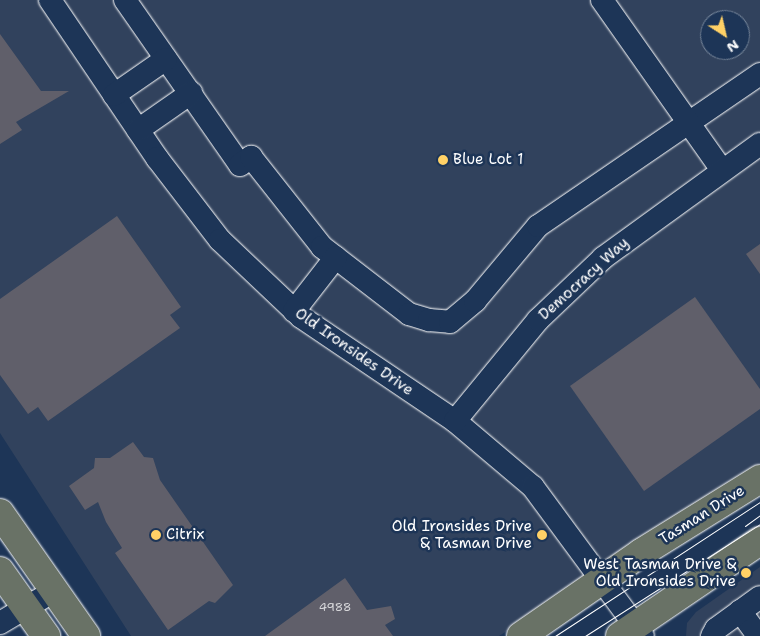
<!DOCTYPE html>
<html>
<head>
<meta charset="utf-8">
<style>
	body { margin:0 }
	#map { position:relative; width:760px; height:636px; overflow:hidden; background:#1d3557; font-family:"Shantell Sans",sans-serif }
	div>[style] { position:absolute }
	.built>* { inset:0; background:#31425d }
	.building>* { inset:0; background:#605f6a }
	.roads { filter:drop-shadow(0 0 1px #fff) drop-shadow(0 0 1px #fff) }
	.minor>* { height:22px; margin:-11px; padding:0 11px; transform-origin:11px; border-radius:11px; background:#1d3557 }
	.major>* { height:28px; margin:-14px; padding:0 14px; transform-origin:14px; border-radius:14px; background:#697266 }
	.tram>* { height:1px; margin:-0.5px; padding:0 0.5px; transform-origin:0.5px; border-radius:0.5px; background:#fff }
	.dots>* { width:14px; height:14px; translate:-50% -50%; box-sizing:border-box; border:2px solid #1d3557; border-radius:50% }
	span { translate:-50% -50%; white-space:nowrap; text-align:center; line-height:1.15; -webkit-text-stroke:5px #1d3557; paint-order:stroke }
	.number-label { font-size:12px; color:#d7d7da }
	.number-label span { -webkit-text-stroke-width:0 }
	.poi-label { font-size:15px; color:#fff }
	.left { translate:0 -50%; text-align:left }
	.right { translate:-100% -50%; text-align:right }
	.street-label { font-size:15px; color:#fff }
	.north { position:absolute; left:700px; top:10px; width:50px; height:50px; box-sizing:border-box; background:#1d3557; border:1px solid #77869a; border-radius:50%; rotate:145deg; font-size:14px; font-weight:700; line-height:20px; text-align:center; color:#fff }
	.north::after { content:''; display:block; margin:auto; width:18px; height:22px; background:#ffd166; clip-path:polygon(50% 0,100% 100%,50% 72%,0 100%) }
</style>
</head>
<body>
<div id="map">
	<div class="built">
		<i style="clip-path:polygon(evenodd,0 0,760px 0,760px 472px,499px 636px,131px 636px,0 433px,0 0,710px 20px,740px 20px,740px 50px,710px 50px,710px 20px)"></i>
		<i style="clip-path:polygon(760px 567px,760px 636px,686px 636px,687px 623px,696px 612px)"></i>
	</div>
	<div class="building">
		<i style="clip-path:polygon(0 34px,41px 91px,69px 91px,16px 122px,22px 130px,0 144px)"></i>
		<i style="clip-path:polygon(117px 216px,181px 307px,170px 315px,180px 328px,48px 421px,38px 407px,28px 414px,0 375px,0 299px)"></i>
		<i style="clip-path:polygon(760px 244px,760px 274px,746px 254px)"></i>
		<i style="clip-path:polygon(695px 297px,760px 389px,760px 409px,644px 491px,570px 386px)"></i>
		<i style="clip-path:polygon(133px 442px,144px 457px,153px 458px,160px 480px,233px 585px,215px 603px,209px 601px,168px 630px,115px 553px,122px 548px,106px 522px,98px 502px,85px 510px,69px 486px,94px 468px,95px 458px,110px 458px)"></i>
		<i style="clip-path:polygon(345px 578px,367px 610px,391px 606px,395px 619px,385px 625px,393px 636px,265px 636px)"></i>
	</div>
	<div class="roads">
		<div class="minor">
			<i style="left:50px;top:0;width:191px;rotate:55.9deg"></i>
			<i style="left:157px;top:158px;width:103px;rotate:52.5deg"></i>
			<i style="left:220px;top:240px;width:112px;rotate:43.5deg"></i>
			<i style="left:301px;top:317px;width:186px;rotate:34deg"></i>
			<i style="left:455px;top:421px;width:102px;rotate:40.2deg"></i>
			<i style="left:533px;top:487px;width:185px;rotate:53.6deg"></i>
			<i style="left:125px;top:0;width:201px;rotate:55.1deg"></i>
			<i style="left:240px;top:165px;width:14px;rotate:-36deg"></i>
			<i style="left:251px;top:157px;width:115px;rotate:51.7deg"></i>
			<i style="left:322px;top:247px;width:110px;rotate:37.6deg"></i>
			<i style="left:409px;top:314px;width:21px;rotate:17deg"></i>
			<i style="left:429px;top:320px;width:21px;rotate:5deg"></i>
			<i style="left:450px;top:322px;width:33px;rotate:-40deg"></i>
			<i style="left:475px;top:301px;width:98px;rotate:-50deg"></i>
			<i style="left:538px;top:226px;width:269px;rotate:-34.4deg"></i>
			<i style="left:602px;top:0;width:208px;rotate:54.8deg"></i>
			<i style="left:114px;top:95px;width:63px;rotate:-34.7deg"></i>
			<i style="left:138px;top:130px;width:65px;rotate:-34.9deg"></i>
			<i style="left:294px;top:311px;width:68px;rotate:-52.1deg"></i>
			<i style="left:455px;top:421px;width:131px;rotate:-50.6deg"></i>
			<i style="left:538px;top:320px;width:90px;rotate:-43.6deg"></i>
			<i style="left:603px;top:258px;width:194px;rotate:-36deg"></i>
			<i style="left:740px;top:611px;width:31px;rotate:54deg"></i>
			<i style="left:0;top:623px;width:63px;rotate:-30.7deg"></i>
			<i style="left:712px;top:636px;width:8px;rotate:-60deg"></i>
			<i style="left:716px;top:629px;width:54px;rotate:-36deg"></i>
		</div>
		<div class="major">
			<i style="left:0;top:513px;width:150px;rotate:55deg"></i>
			<i style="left:0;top:571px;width:80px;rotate:54.7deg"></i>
			<i style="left:521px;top:636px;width:146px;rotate:-34.7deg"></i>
			<i style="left:641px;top:553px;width:140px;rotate:-31.9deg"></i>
			<i style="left:620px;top:636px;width:169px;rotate:-34.2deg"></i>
		</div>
	</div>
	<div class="tram">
		<i style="left:745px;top:526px;width:19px;rotate:-36deg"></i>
		<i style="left:555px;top:636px;width:245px;rotate:-33.2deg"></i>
		<i style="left:585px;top:636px;width:208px;rotate:-32.6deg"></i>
	</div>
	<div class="dots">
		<i style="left:443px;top:160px;background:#ffd166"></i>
		<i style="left:156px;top:535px;background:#ffd166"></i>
		<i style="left:542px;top:535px;background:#ffd166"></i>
		<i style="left:746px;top:573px;background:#ffd166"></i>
	</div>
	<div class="number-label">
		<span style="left:335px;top:608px">4988</span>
	</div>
	<div class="poi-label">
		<span class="left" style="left:453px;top:160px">Blue Lot 1</span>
		<span class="right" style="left:532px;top:535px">Old Ironsides Drive<br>&amp; Tasman Drive</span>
		<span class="left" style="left:166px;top:535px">Citrix</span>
		<span class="right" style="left:736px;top:573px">West Tasman Drive &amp;<br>Old Ironsides Drive</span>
	</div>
	<div class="street-label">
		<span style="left:584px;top:279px;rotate:-42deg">Democracy Way</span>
		<span style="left:354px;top:352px;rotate:35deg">Old Ironsides Drive</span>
		<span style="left:702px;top:515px;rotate:-32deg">Tasman Drive</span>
	</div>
	<div class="north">N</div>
</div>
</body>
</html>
